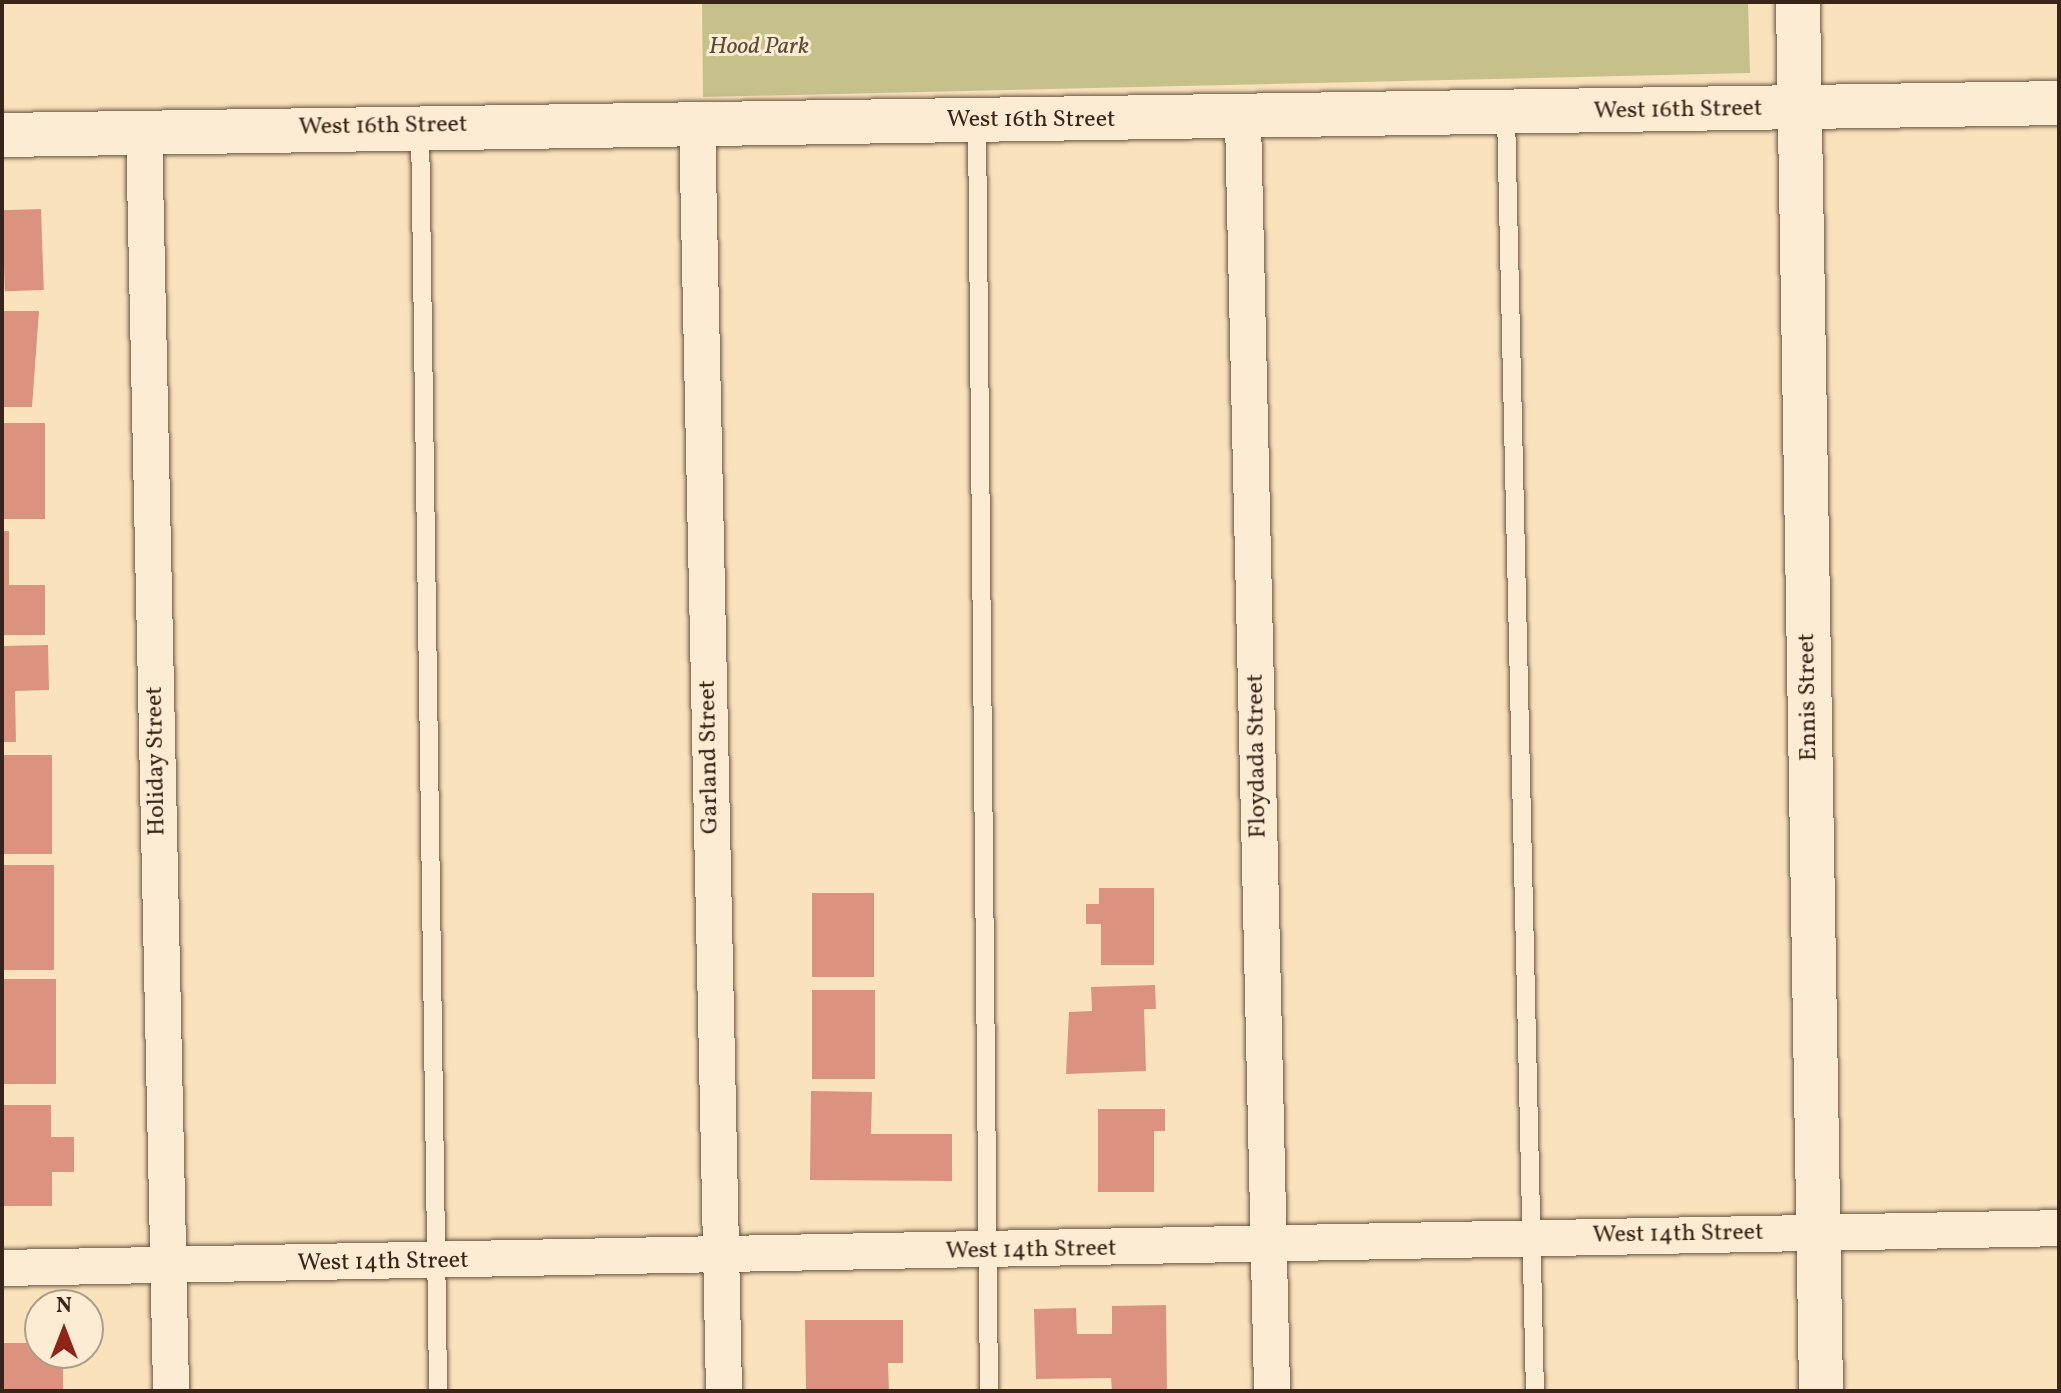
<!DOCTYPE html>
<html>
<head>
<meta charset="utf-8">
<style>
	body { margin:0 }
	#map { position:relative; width:2061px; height:1393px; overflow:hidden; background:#fae2bc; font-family:Vollkorn,serif }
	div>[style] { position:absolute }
	.green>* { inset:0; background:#c6c08b }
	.building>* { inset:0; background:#db9380; transform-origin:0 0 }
	.roads { filter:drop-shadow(0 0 2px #685442) drop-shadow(0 0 2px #685442) }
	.lane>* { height:18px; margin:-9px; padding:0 9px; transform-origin:9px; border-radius:9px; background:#fcecd3 }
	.street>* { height:36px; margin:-18px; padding:0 18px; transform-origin:18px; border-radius:18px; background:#fcecd3 }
	.secondary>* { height:44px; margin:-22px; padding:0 22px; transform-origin:22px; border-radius:22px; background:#fcecd3 }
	span { translate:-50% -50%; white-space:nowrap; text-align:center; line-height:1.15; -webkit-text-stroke:6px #fcecd3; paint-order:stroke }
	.park-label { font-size:24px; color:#5c4b36; font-style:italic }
	.street-label { font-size:24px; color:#382419 }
	.frame { position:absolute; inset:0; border:4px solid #382419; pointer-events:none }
	.north { position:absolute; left:24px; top:1289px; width:80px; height:80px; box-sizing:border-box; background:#fcecd3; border:2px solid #ae9c89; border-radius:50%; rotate:0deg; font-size:22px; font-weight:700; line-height:32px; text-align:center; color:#382419 }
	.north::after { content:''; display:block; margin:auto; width:28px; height:36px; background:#8f2418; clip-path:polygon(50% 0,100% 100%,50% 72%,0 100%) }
</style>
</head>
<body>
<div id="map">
	<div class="green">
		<i style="clip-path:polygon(702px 2px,1748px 2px,1750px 73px,703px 97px)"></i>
	</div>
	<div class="building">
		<i style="left:41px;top:209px;width:81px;height:39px;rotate:88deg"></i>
		<i style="clip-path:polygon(2px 311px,39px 311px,32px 407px,2px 407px)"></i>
		<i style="left:45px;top:423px;width:96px;height:43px;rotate:90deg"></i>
		<i style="clip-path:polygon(2px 531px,9px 531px,9px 585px,45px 585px,45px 635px,2px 635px)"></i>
		<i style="clip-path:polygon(48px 645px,49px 690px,15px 691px,16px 742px,2px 742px,2px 646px)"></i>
		<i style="left:2px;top:755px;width:50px;height:99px"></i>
		<i style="left:2px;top:865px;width:52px;height:105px"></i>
		<i style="clip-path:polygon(1099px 888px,1154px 888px,1154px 965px,1101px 965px,1101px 924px,1086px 924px,1086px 904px,1099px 904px)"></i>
		<i style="left:812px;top:893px;width:62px;height:84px"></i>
		<i style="left:2px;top:979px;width:54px;height:105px"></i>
		<i style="clip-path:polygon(1155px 985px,1156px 1009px,1144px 1009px,1146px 1071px,1066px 1074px,1069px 1012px,1092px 1011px,1091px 987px)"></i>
		<i style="left:812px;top:990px;width:63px;height:89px"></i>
		<i style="clip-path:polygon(811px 1091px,872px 1092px,871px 1134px,952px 1134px,952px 1181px,810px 1180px)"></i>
		<i style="clip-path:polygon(2px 1105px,51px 1105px,51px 1137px,74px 1137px,74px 1172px,52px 1172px,52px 1206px,2px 1206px)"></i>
		<i style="clip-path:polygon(1098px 1109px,1165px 1109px,1165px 1131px,1154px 1131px,1154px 1192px,1098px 1192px)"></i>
		<i style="clip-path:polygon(1166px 1305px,1167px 1391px,1112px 1391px,1111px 1378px,1036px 1379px,1034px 1309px,1076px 1308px,1077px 1334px,1112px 1334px,1112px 1306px)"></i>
		<i style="clip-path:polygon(805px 1320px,903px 1320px,903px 1363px,888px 1363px,889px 1391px,806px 1391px)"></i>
		<i style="clip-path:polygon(2px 1343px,40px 1343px,40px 1353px,63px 1353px,63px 1391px,2px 1391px)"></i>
	</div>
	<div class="roads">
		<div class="lane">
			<i style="left:1506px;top:115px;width:1276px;rotate:88.7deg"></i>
			<i style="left:977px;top:121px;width:1270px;rotate:89.46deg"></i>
			<i style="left:420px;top:126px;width:1265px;rotate:89.18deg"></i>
		</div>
		<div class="street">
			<i style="left:1243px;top:120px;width:1271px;rotate:88.69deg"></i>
			<i style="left:697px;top:122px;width:1269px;rotate:88.78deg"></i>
			<i style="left:144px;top:130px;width:1261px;rotate:88.77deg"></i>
			<i style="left:2px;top:1268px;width:2057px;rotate:-1.11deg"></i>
		</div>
		<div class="secondary">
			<i style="left:1798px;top:2px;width:1389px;rotate:89.05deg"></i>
			<i style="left:2px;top:135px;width:2057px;rotate:-0.89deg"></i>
		</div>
	</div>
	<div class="park-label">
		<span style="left:759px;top:48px">Hood Park</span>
	</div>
	<div class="street-label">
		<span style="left:1678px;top:111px;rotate:-1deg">West 16th Street</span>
		<span style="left:1031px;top:121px">West 16th Street</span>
		<span style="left:383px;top:127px;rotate:-1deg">West 16th Street</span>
		<span style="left:1809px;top:697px;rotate:-91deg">Ennis Street</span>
		<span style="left:1258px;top:756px;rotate:-91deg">Floydada Street</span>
		<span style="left:710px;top:757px;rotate:-91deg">Garland Street</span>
		<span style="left:157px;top:761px;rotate:-91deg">Holiday Street</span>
		<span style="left:1678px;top:1235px;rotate:-1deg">West 14th Street</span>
		<span style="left:1031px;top:1251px;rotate:-1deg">West 14th Street</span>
		<span style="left:383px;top:1263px;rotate:-1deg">West 14th Street</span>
	</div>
	<div class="frame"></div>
	<div class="north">N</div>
</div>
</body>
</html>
